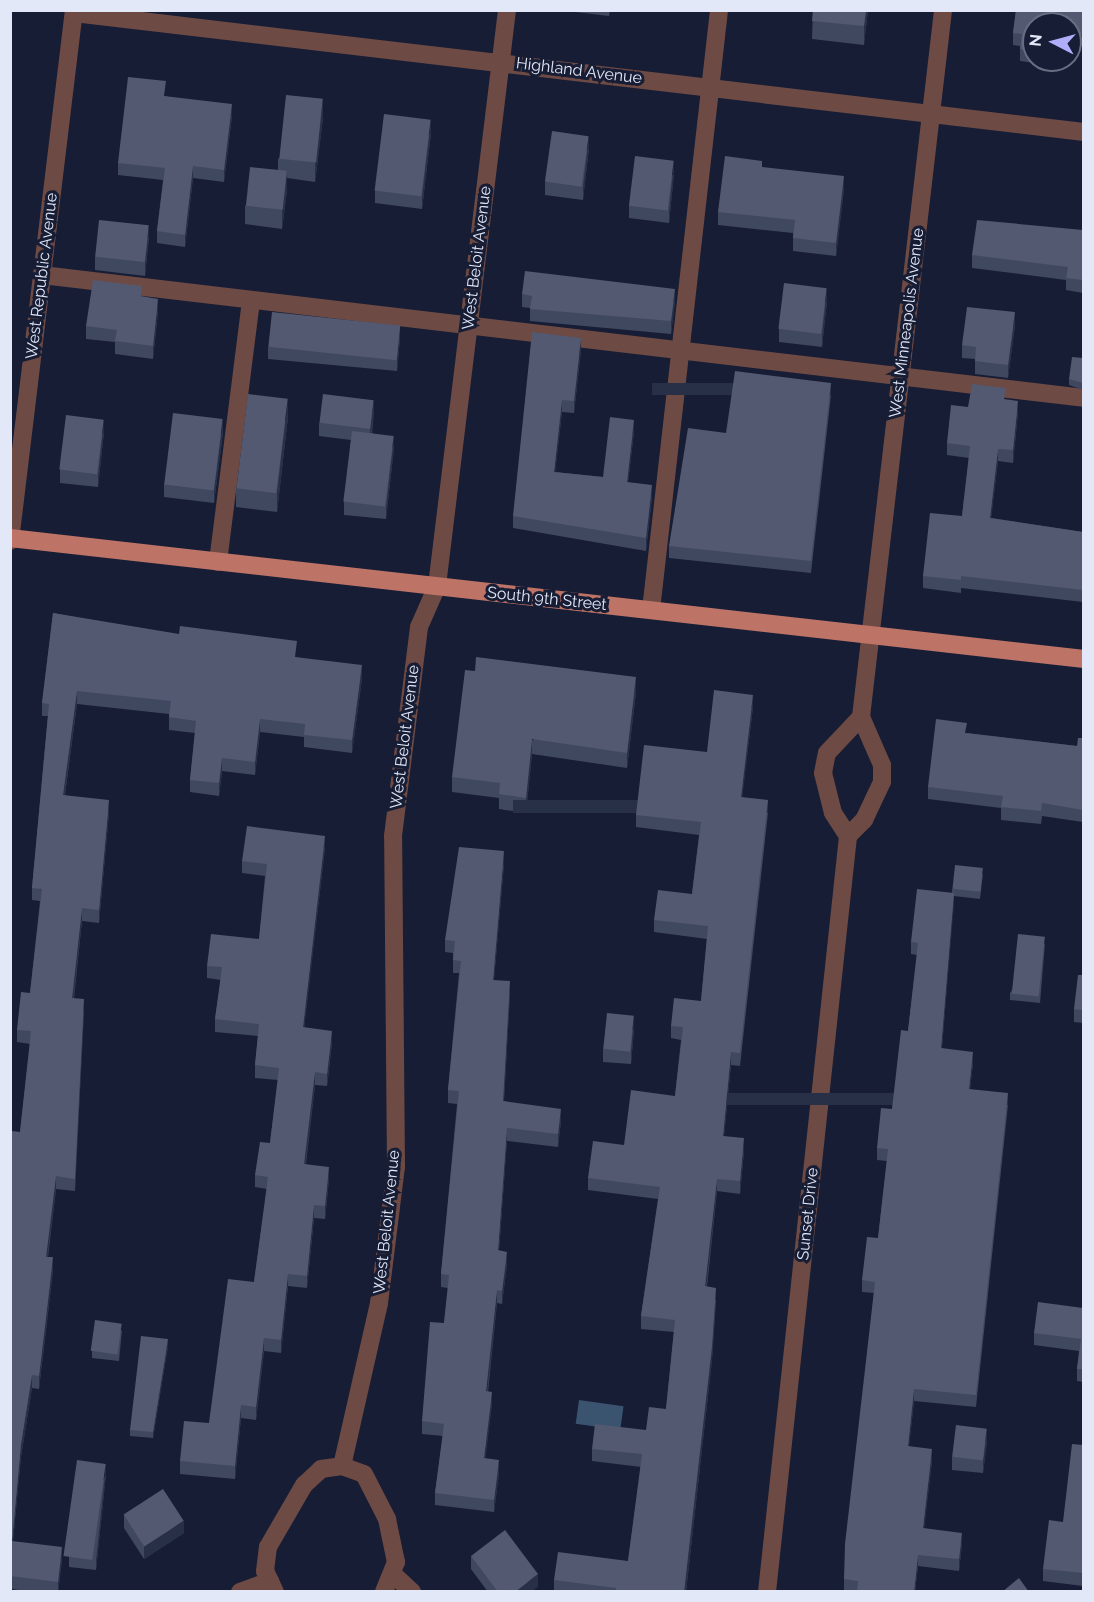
<!DOCTYPE html>
<html>
<head>
<meta charset="utf-8">
<style>
	body { margin:0 }
	#map { position:relative; width:1094px; height:1602px; overflow:hidden; background:#161d34; font-family:Raleway,sans-serif }
	div>[style] { position:absolute }
	.water>* { inset:0; background:#3a536e; transform-origin:0 0 }
	.minor>* { height:18px; margin:-9px; padding:0 9px; transform-origin:9px; border-radius:9px; background:#6e4a44 }
	.major>* { height:18px; margin:-9px; padding:0 9px; transform-origin:9px; border-radius:9px; background:#be7367 }
	.wall>* { inset:0; background:#404860 }
	.shaded-wall>* { inset:0; background:#283048; transform-origin:0 0 }
	.building>* { inset:0; background:#525971; transform-origin:0 0 }
	span { translate:-50% -50%; white-space:nowrap; text-align:center; line-height:1.15; -webkit-text-stroke:6px #161d34; paint-order:stroke }
	.street-label { font-size:16px; color:#e3e8f8 }
	.frame { position:absolute; inset:0; border:12px solid #e3e8f8; pointer-events:none }
	.north { position:absolute; left:1022px; top:12px; width:60px; height:60px; box-sizing:border-box; background:#161d34; border:2px solid #686e82; border-radius:50%; rotate:276deg; font-size:16px; font-weight:700; line-height:24px; text-align:center; color:#e3e8f8 }
	.north::after { content:''; display:block; margin:auto; width:21px; height:27px; background:#b0aefa; clip-path:polygon(50% 0,100% 100%,50% 72%,0 100%) }
</style>
</head>
<body>
<div id="map">
	<div class="water">
		<i style="left:579px;top:1400px;width:45px;height:24px;rotate:8deg"></i>
	</div>
	<div class="minor">
		<i style="left:74px;top:13px;width:1017px;rotate:6.72deg"></i>
		<i style="left:42px;top:275px;width:1049px;rotate:6.73deg"></i>
		<i style="left:10px;top:541px;width:535px;rotate:-83.13deg"></i>
		<i style="left:218px;top:562px;width:264px;rotate:-82.8deg"></i>
		<i style="left:651px;top:610px;width:604px;rotate:-83.53deg"></i>
		<i style="left:848px;top:836px;width:27px;rotate:-123deg"></i>
		<i style="left:833px;top:813px;width:41px;rotate:-104deg"></i>
		<i style="left:823px;top:773px;width:20px;rotate:-79deg"></i>
		<i style="left:827px;top:753px;width:50px;rotate:-46.6deg"></i>
		<i style="left:342px;top:1466px;width:167px;rotate:-77.2deg"></i>
		<i style="left:379px;top:1303px;width:137px;rotate:-82.9deg"></i>
		<i style="left:396px;top:1167px;width:331px;rotate:-90.5deg"></i>
		<i style="left:393px;top:836px;width:211px;rotate:-82.9deg"></i>
		<i style="left:419px;top:627px;width:45px;rotate:-66.3deg"></i>
		<i style="left:437px;top:586px;width:580px;rotate:-83.07deg"></i>
		<i style="left:394px;top:1575px;width:25px;rotate:43deg"></i>
		<i style="left:240px;top:1592px;width:32px;rotate:-20deg"></i>
		<i style="left:275px;top:1592px;width:23px;rotate:-115deg"></i>
		<i style="left:265px;top:1571px;width:24px;rotate:-83deg"></i>
		<i style="left:268px;top:1547px;width:72px;rotate:-59.9deg"></i>
		<i style="left:304px;top:1485px;width:23px;rotate:-43deg"></i>
		<i style="left:321px;top:1469px;width:21px;rotate:-8deg"></i>
		<i style="left:342px;top:1466px;width:23px;rotate:20deg"></i>
		<i style="left:364px;top:1474px;width:51px;rotate:62.9deg"></i>
		<i style="left:387px;top:1519px;width:44px;rotate:78.2deg"></i>
		<i style="left:396px;top:1562px;width:32px;rotate:112deg"></i>
		<i style="left:767px;top:1592px;width:760px;rotate:-83.88deg"></i>
		<i style="left:848px;top:836px;width:23px;rotate:-45deg"></i>
		<i style="left:864px;top:820px;width:42px;rotate:-64.7deg"></i>
		<i style="left:882px;top:782px;width:17px;rotate:-90deg"></i>
		<i style="left:882px;top:765px;width:52px;rotate:-113.6deg"></i>
		<i style="left:861px;top:717px;width:712px;rotate:-83.38deg"></i>
	</div>
	<div class="major">
		<i style="left:10px;top:538px;width:1081px;rotate:6.43deg"></i>
	</div>
	<div class="wall">
		<i style="clip-path:polygon(559px 10px,610px 10px,609px 16px)"></i>
		<i style="clip-path:polygon(813px 10px,868px 10px,864px 45px,812px 39px)"></i>
		<i style="clip-path:polygon(1016px 10px,1083px 10px,1083px 46px,1070px 45px,1070px 24px,1034px 24px,1034px 60px,1065px 60px,1064px 67px,1020px 61px,1020px 46px,1013px 45px,1013px 33px)"></i>
		<i style="clip-path:polygon(165px 96px,232px 116px,224px 182px,193px 178px,185px 247px,157px 243px,157px 231px,163px 180px,118px 175px,118px 163px)"></i>
		<i style="clip-path:polygon(323px 118px,315px 182px,287px 178px,287px 190px,282px 229px,245px 224px,245px 206px,278px 170px,278px 159px)"></i>
		<i style="clip-path:polygon(431px 133px,422px 209px,375px 203px,375px 190px)"></i>
		<i style="clip-path:polygon(589px 148px,583px 200px,545px 195px,545px 182px)"></i>
		<i style="clip-path:polygon(762px 167px,844px 189px,836px 256px,793px 251px,793px 233px,718px 225px,718px 212px)"></i>
		<i style="clip-path:polygon(674px 174px,669px 223px,629px 218px,629px 206px)"></i>
		<i style="clip-path:polygon(1083px 230px,1083px 293px,1066px 290px,1066px 280px,972px 268px,972px 255px)"></i>
		<i style="clip-path:polygon(149px 237px,145px 276px,95px 270px,95px 257px)"></i>
		<i style="clip-path:polygon(522px 294px,675px 302px,671px 334px,530px 321px,530px 308px,522px 307px)"></i>
		<i style="clip-path:polygon(142px 297px,158px 311px,153px 359px,115px 354px,115px 342px,86px 339px,86px 326px)"></i>
		<i style="clip-path:polygon(827px 301px,822px 347px,779px 342px,779px 329px)"></i>
		<i style="clip-path:polygon(1015px 325px,1008px 378px,975px 374px,975px 359px,962px 358px,962px 345px)"></i>
		<i style="clip-path:polygon(400px 338px,397px 371px,268px 359px,268px 347px)"></i>
		<i style="clip-path:polygon(581px 350px,574px 413px,562px 412px,555px 472px,603px 477px,634px 432px,628px 482px,652px 497px,646px 551px,513px 528px,513px 516px)"></i>
		<i style="clip-path:polygon(1083px 358px,1083px 390px,1069px 385px,1069px 379px)"></i>
		<i style="clip-path:polygon(831px 395px,811px 573px,669px 558px,669px 546px,726px 433px)"></i>
		<i style="clip-path:polygon(1006px 400px,1018px 413px,1013px 463px,998px 461px,991px 518px,1083px 532px,1083px 602px,961px 588px,961px 593px,923px 588px,923px 576px,962px 516px,969px 458px,947px 455px,947px 443px,968px 407px)"></i>
		<i style="clip-path:polygon(374px 412px,372px 433px,394px 448px,386px 519px,344px 515px,344px 502px,351px 440px,319px 436px,319px 423px)"></i>
		<i style="clip-path:polygon(288px 417px,277px 512px,236px 507px,236px 488px)"></i>
		<i style="clip-path:polygon(104px 432px,98px 487px,60px 483px,60px 470px)"></i>
		<i style="clip-path:polygon(223px 432px,214px 503px,164px 497px,164px 484px)"></i>
		<i style="clip-path:polygon(53px 613px,296px 657px,362px 678px,352px 753px,304px 747px,304px 737px,260px 732px,255px 775px,222px 771px,219px 796px,190px 792px,190px 780px,195px 733px,169px 730px,169px 714px,77px 704px,65px 795px,109px 813px,99px 923px,82px 921px,74px 998px,84px 1012px,75px 1191px,56px 1189px,48px 1257px,53px 1270px,47px 1322px,39px 1389px,32px 1388px,21px 1457px,13px 1541px,62px 1560px,58px 1592px,31px 1592px,12px 1589px,10px 1592px,10px 1131px,20px 1132px,30px 1044px,17px 1042px,17px 1030px,30px 993px,40px 901px,32px 900px,32px 888px,48px 716px,42px 716px,42px 703px)"></i>
		<i style="clip-path:polygon(636px 692px,627px 768px,532px 754px,526px 813px,499px 809px,499px 798px,452px 792px,452px 777px)"></i>
		<i style="clip-path:polygon(753px 707px,742px 797px,768px 813px,740px 1066px,731px 1065px,724px 1136px,744px 1151px,740px 1194px,717px 1191px,707px 1287px,716px 1300px,712px 1360px,686px 1592px,554px 1592px,554px 1580px,628px 1561px,641px 1467px,592px 1461px,592px 1449px,646px 1430px,666px 1409px,674px 1332px,641px 1329px,641px 1316px,658px 1199px,588px 1190px,588px 1178px,624px 1145px,675px 1096px,681px 1040px,671px 1038px,671px 1026px,701px 1001px,707px 939px,654px 932px,654px 920px,692px 894px,699px 835px,636px 827px,636px 815px,707px 752px)"></i>
		<i style="clip-path:polygon(967px 733px,1077px 746px,1083px 738px,1083px 822px,1042px 816px,1041px 824px,1001px 820px,1001px 808px,928px 799px,928px 787px)"></i>
		<i style="clip-path:polygon(325px 848px,304px 1027px,332px 1043px,327px 1086px,315px 1085px,306px 1164px,329px 1179px,325px 1219px,314px 1218px,307px 1288px,288px 1286px,281px 1353px,264px 1351px,256px 1420px,241px 1418px,235px 1479px,180px 1474px,180px 1461px,209px 1423px,254px 1282px,267px 1189px,255px 1187px,255px 1175px,270px 1143px,278px 1080px,255px 1078px,255px 1065px,258px 1036px,215px 1032px,215px 1019px,221px 980px,207px 978px,207px 966px,259px 939px,265px 876px,242px 873px,242px 861px)"></i>
		<i style="clip-path:polygon(504px 864px,494px 980px,510px 994px,504px 1101px,561px 1121px,558px 1147px,507px 1141px,499px 1251px,507px 1264px,502px 1304px,497px 1303px,488px 1392px,492px 1404px,485px 1458px,499px 1473px,494px 1512px,435px 1505px,435px 1493px,443px 1436px,422px 1434px,422px 1421px,444px 1323px,448px 1288px,441px 1287px,441px 1274px,457px 1104px,448px 1103px,448px 1090px,459px 973px,453px 973px,453px 953px,445px 952px,445px 940px)"></i>
		<i style="clip-path:polygon(983px 874px,980px 899px,954px 896px,942px 1048px,973px 1063px,970px 1089px,1008px 1105px,976px 1407px,914px 1401px,909px 1446px,932px 1461px,924px 1528px,962px 1544px,959px 1571px,918px 1566px,915px 1592px,844px 1591px,844px 1579px,874px 1293px,862px 1292px,862px 1280px,878px 1238px,887px 1161px,877px 1160px,877px 1148px,892px 1109px,908px 1031px,917px 955px,911px 954px,911px 942px,952px 893px,952px 889px)"></i>
		<i style="clip-path:polygon(1045px 943px,1040px 1003px,1010px 1000px,1010px 993px)"></i>
		<i style="clip-path:polygon(1083px 975px,1083px 1023px,1074px 1022px,1074px 1009px)"></i>
		<i style="clip-path:polygon(634px 1029px,631px 1064px,603px 1062px,603px 1049px)"></i>
		<i style="clip-path:polygon(1083px 1308px,1083px 1382px,1077px 1381px,1077px 1369px,1079px 1351px,1034px 1345px,1034px 1333px)"></i>
		<i style="clip-path:polygon(122px 1330px,119px 1361px,92px 1358px,92px 1351px)"></i>
		<i style="clip-path:polygon(168px 1346px,153px 1438px,130px 1436px,130px 1430px)"></i>
		<i style="clip-path:polygon(987px 1441px,983px 1473px,952px 1470px,952px 1457px)"></i>
		<i style="clip-path:polygon(1083px 1445px,1083px 1586px,1043px 1581px,1043px 1569px,1063px 1522px)"></i>
		<i style="clip-path:polygon(106px 1474px,96px 1570px,69px 1567px,69px 1557px)"></i>
		<i style="clip-path:polygon(124px 1515px,184px 1533px,144px 1559px,124px 1528px)"></i>
		<i style="clip-path:polygon(471px 1556px,538px 1586px,531px 1592px,488px 1592px,471px 1569px)"></i>
	</div>
	<div class="shaded-wall">
		<i style="clip-path:polygon(866px 10px,868px 10px,864px 45px,864px 26px)"></i>
		<i style="clip-path:polygon(323px 99px,323px 118px,315px 182px,315px 163px)"></i>
		<i style="clip-path:polygon(232px 104px,232px 116px,224px 182px,224px 170px)"></i>
		<i style="clip-path:polygon(431px 120px,431px 133px,422px 209px,422px 196px)"></i>
		<i style="clip-path:polygon(589px 136px,589px 148px,583px 200px,583px 187px)"></i>
		<i style="clip-path:polygon(674px 161px,674px 174px,669px 223px,669px 210px)"></i>
		<i style="clip-path:polygon(193px 166px,193px 178px,185px 247px,185px 235px)"></i>
		<i style="clip-path:polygon(287px 171px,287px 190px,282px 229px,282px 210px)"></i>
		<i style="clip-path:polygon(844px 176px,844px 189px,836px 256px,836px 243px)"></i>
		<i style="clip-path:polygon(149px 225px,149px 237px,145px 276px,145px 263px)"></i>
		<i style="clip-path:polygon(827px 288px,827px 301px,822px 347px,822px 335px)"></i>
		<i style="clip-path:polygon(675px 289px,675px 302px,671px 334px,671px 321px)"></i>
		<i style="clip-path:polygon(158px 299px,158px 311px,153px 359px,153px 346px)"></i>
		<i style="clip-path:polygon(1015px 312px,1015px 325px,1008px 378px,1008px 365px)"></i>
		<i style="clip-path:polygon(400px 325px,400px 338px,397px 371px,397px 358px)"></i>
		<i style="clip-path:polygon(581px 338px,581px 350px,574px 413px,574px 401px)"></i>
		<i style="left:831px;top:383px;width:12px;height:179px;rotate:90deg"></i>
		<i style="clip-path:polygon(288px 399px,288px 417px,277px 512px,277px 493px)"></i>
		<i style="clip-path:polygon(374px 400px,374px 412px,370px 442px,370px 429px)"></i>
		<i style="clip-path:polygon(562px 400px,562px 412px,554px 484px,554px 472px)"></i>
		<i style="clip-path:polygon(1018px 401px,1018px 413px,1013px 463px,1013px 450px)"></i>
		<i style="clip-path:polygon(223px 419px,223px 432px,214px 503px,214px 490px)"></i>
		<i style="clip-path:polygon(104px 420px,104px 432px,98px 487px,98px 475px)"></i>
		<i style="clip-path:polygon(634px 420px,634px 432px,627px 494px,627px 482px)"></i>
		<i style="clip-path:polygon(394px 436px,394px 448px,386px 519px,386px 507px)"></i>
		<i style="clip-path:polygon(998px 449px,998px 461px,990px 530px,990px 518px)"></i>
		<i style="clip-path:polygon(652px 485px,652px 497px,646px 551px,646px 538px)"></i>
		<i style="clip-path:polygon(362px 665px,362px 678px,352px 753px,352px 740px)"></i>
		<i style="clip-path:polygon(636px 677px,636px 692px,627px 768px,627px 753px)"></i>
		<i style="clip-path:polygon(77px 691px,77px 704px,63px 807px,63px 795px)"></i>
		<i style="clip-path:polygon(753px 695px,753px 707px,741px 809px,741px 797px)"></i>
		<i style="clip-path:polygon(260px 719px,260px 732px,255px 775px,255px 762px)"></i>
		<i style="clip-path:polygon(532px 739px,532px 754px,526px 813px,526px 798px)"></i>
		<i style="clip-path:polygon(222px 758px,222px 771px,219px 796px,219px 783px)"></i>
		<i style="clip-path:polygon(109px 800px,109px 813px,99px 923px,99px 910px)"></i>
		<i style="left:768px;top:800px;width:13px;height:255px;rotate:90deg"></i>
		<i style="clip-path:polygon(325px 836px,325px 848px,303px 1040px,303px 1027px)"></i>
		<i style="clip-path:polygon(504px 851px,504px 864px,493px 992px,493px 980px)"></i>
		<i style="clip-path:polygon(954px 893px,954px 905px,941px 1059px,941px 1048px)"></i>
		<i style="clip-path:polygon(82px 908px,82px 921px,72px 1011px,72px 998px)"></i>
		<i style="clip-path:polygon(510px 981px,510px 994px,503px 1113px,503px 1101px)"></i>
		<i style="clip-path:polygon(84px 999px,84px 1012px,75px 1191px,75px 1179px)"></i>
		<i style="clip-path:polygon(634px 1016px,634px 1029px,631px 1064px,631px 1052px)"></i>
		<i style="clip-path:polygon(332px 1031px,332px 1043px,327px 1086px,327px 1074px)"></i>
		<i style="clip-path:polygon(731px 1052px,731px 1065px,723px 1149px,723px 1136px)"></i>
		<i style="clip-path:polygon(973px 1052px,973px 1063px,969px 1100px,969px 1089px)"></i>
		<i style="clip-path:polygon(315px 1072px,315px 1085px,304px 1177px,304px 1164px)"></i>
		<i style="left:1008px;top:1093px;width:12px;height:304px;rotate:90deg"></i>
		<i style="clip-path:polygon(561px 1109px,561px 1121px,558px 1147px,558px 1134px)"></i>
		<i style="clip-path:polygon(507px 1128px,507px 1141px,498px 1263px,498px 1250px)"></i>
		<i style="clip-path:polygon(744px 1138px,744px 1151px,740px 1194px,740px 1181px)"></i>
		<i style="clip-path:polygon(329px 1167px,329px 1179px,325px 1219px,325px 1206px)"></i>
		<i style="clip-path:polygon(56px 1176px,56px 1189px,46px 1269px,46px 1257px)"></i>
		<i style="clip-path:polygon(717px 1179px,717px 1191px,705px 1299px,705px 1286px)"></i>
		<i style="clip-path:polygon(314px 1205px,314px 1218px,307px 1288px,307px 1276px)"></i>
		<i style="clip-path:polygon(507px 1252px,507px 1264px,502px 1304px,502px 1291px)"></i>
		<i style="clip-path:polygon(53px 1257px,53px 1270px,39px 1389px,39px 1376px)"></i>
		<i style="clip-path:polygon(288px 1274px,288px 1286px,281px 1353px,281px 1340px)"></i>
		<i style="clip-path:polygon(716px 1288px,712px 1360px,686px 1592px,684px 1592px)"></i>
		<i style="clip-path:polygon(497px 1290px,497px 1303px,486px 1404px,486px 1391px)"></i>
		<i style="clip-path:polygon(264px 1338px,264px 1351px,256px 1420px,256px 1407px)"></i>
		<i style="clip-path:polygon(168px 1339px,168px 1346px,153px 1438px,153px 1432px)"></i>
		<i style="clip-path:polygon(32px 1375px,32px 1388px,21px 1457px,12px 1553px,12px 1541px,21px 1444px)"></i>
		<i style="clip-path:polygon(914px 1389px,914px 1401px,908px 1458px,908px 1446px)"></i>
		<i style="clip-path:polygon(492px 1392px,492px 1404px,484px 1471px,484px 1458px)"></i>
		<i style="clip-path:polygon(241px 1405px,241px 1418px,235px 1479px,235px 1466px)"></i>
		<i style="clip-path:polygon(987px 1429px,987px 1441px,983px 1473px,983px 1461px)"></i>
		<i style="clip-path:polygon(932px 1449px,932px 1461px,923px 1540px,923px 1528px)"></i>
		<i style="clip-path:polygon(499px 1460px,499px 1473px,494px 1512px,494px 1500px)"></i>
		<i style="clip-path:polygon(106px 1464px,106px 1474px,96px 1570px,96px 1560px)"></i>
		<i style="clip-path:polygon(184px 1521px,184px 1533px,144px 1559px,144px 1546px)"></i>
		<i style="clip-path:polygon(962px 1533px,962px 1544px,959px 1571px,959px 1559px)"></i>
		<i style="clip-path:polygon(62px 1547px,62px 1560px,58px 1592px,58px 1582px)"></i>
		<i style="clip-path:polygon(918px 1555px,918px 1566px,915px 1592px,914px 1592px)"></i>
		<i style="clip-path:polygon(538px 1574px,538px 1586px,531px 1592px,515px 1592px)"></i>
	</div>
	<div class="building">
		<i style="clip-path:polygon(813px 10px,866px 10px,864px 26px,812px 21px)"></i>
		<i style="clip-path:polygon(1016px 10px,1083px 10px,1083px 34px,1070px 33px,1070px 24px,1034px 24px,1034px 51px,1020px 49px,1022px 34px,1013px 33px)"></i>
		<i style="clip-path:polygon(128px 77px,166px 81px,164px 96px,232px 104px,224px 170px,193px 166px,185px 235px,157px 231px,165px 168px,118px 163px)"></i>
		<i style="left:286px;top:95px;width:37px;height:64px;rotate:6deg"></i>
		<i style="left:384px;top:114px;width:47px;height:77px;rotate:7deg"></i>
		<i style="left:552px;top:131px;width:37px;height:51px;rotate:8deg"></i>
		<i style="left:635px;top:156px;width:39px;height:50px;rotate:7deg"></i>
		<i style="clip-path:polygon(725px 156px,762px 161px,762px 167px,844px 176px,836px 243px,793px 238px,795px 220px,718px 212px)"></i>
		<i style="left:250px;top:167px;width:37px;height:39px;rotate:6deg"></i>
		<i style="left:99px;top:220px;width:50px;height:37px;rotate:6deg"></i>
		<i style="clip-path:polygon(977px 220px,1083px 230px,1083px 280px,1066px 278px,1068px 267px,972px 255px)"></i>
		<i style="clip-path:polygon(525px 271px,675px 289px,671px 321px,530px 309px,532px 296px,522px 294px)"></i>
		<i style="clip-path:polygon(93px 280px,142px 286px,141px 296px,158px 299px,153px 346px,115px 341px,117px 330px,86px 326px)"></i>
		<i style="left:784px;top:283px;width:43px;height:46px;rotate:7deg"></i>
		<i style="clip-path:polygon(967px 307px,1015px 312px,1008px 365px,975px 361px,976px 347px,962px 345px)"></i>
		<i style="left:272px;top:312px;width:129px;height:35px;rotate:6deg"></i>
		<i style="clip-path:polygon(532px 332px,581px 338px,574px 401px,562px 400px,554px 472px,603px 477px,610px 417px,634px 420px,627px 482px,652px 485px,646px 538px,513px 516px)"></i>
		<i style="clip-path:polygon(1072px 357px,1083px 358px,1083px 383px,1069px 379px)"></i>
		<i style="clip-path:polygon(735px 371px,831px 383px,811px 561px,669px 546px,688px 428px,726px 433px)"></i>
		<i style="clip-path:polygon(972px 384px,1006px 388px,1004px 399px,1018px 401px,1013px 450px,998px 449px,990px 518px,1083px 532px,1083px 590px,961px 576px,961px 580px,923px 576px,930px 513px,962px 516px,970px 446px,947px 443px,951px 405px,968px 407px)"></i>
		<i style="left:248px;top:394px;width:40px;height:95px;rotate:7deg"></i>
		<i style="left:323px;top:394px;width:51px;height:29px;rotate:7deg"></i>
		<i style="left:173px;top:413px;width:50px;height:72px;rotate:7deg"></i>
		<i style="left:66px;top:415px;width:38px;height:55px;rotate:7deg"></i>
		<i style="left:352px;top:431px;width:42px;height:71px;rotate:7deg"></i>
		<i style="clip-path:polygon(53px 613px,179px 634px,180px 626px,297px 641px,295px 657px,362px 665px,352px 740px,304px 735px,305px 724px,260px 719px,255px 762px,222px 758px,219px 783px,190px 780px,196px 721px,169px 717px,171px 701px,77px 691px,63px 795px,109px 800px,99px 910px,82px 908px,72px 998px,84px 999px,75px 1179px,56px 1176px,46px 1257px,53px 1257px,47px 1309px,39px 1376px,32px 1375px,21px 1444px,12px 1541px,62px 1547px,58px 1582px,10px 1576px,10px 1131px,20px 1132px,31px 1031px,17px 1030px,21px 992px,30px 993px,42px 889px,32px 888px,49px 704px,42px 703px)"></i>
		<i style="clip-path:polygon(476px 657px,636px 677px,627px 753px,532px 739px,526px 798px,499px 794px,500px 783px,452px 777px,465px 670px,475px 671px)"></i>
		<i style="clip-path:polygon(714px 690px,753px 695px,741px 797px,768px 800px,740px 1053px,731px 1052px,723px 1136px,744px 1138px,740px 1181px,717px 1179px,705px 1286px,716px 1288px,712px 1347px,684px 1592px,616px 1592px,616px 1588px,554px 1580px,558px 1552px,628px 1561px,642px 1454px,592px 1449px,595px 1424px,646px 1430px,649px 1407px,666px 1409px,675px 1320px,641px 1316px,660px 1187px,588px 1178px,593px 1141px,624px 1145px,631px 1090px,675px 1096px,683px 1027px,671px 1026px,674px 998px,701px 1001px,708px 926px,654px 920px,658px 890px,692px 894px,701px 822px,636px 815px,644px 745px,707px 752px)"></i>
		<i style="clip-path:polygon(936px 719px,967px 723px,965px 733px,1077px 746px,1078px 738px,1083px 738px,1083px 810px,1042px 803px,1041px 811px,1001px 807px,1003px 796px,928px 787px)"></i>
		<i style="clip-path:polygon(247px 826px,325px 836px,303px 1027px,332px 1031px,327px 1074px,315px 1072px,304px 1164px,329px 1167px,325px 1206px,314px 1205px,307px 1276px,288px 1274px,281px 1340px,264px 1338px,256px 1407px,241px 1405px,235px 1466px,180px 1461px,184px 1421px,209px 1423px,228px 1279px,254px 1282px,268px 1177px,255px 1175px,260px 1142px,270px 1143px,279px 1068px,255px 1065px,259px 1024px,215px 1019px,222px 967px,207px 966px,211px 934px,259px 939px,267px 864px,242px 861px)"></i>
		<i style="clip-path:polygon(459px 847px,504px 851px,493px 980px,510px 981px,503px 1101px,561px 1109px,558px 1134px,507px 1128px,498px 1250px,507px 1252px,502px 1291px,497px 1290px,486px 1391px,492px 1392px,484px 1458px,499px 1460px,494px 1500px,435px 1493px,444px 1424px,422px 1421px,430px 1322px,444px 1323px,449px 1275px,441px 1274px,459px 1091px,448px 1090px,461px 961px,453px 960px,455px 941px,445px 940px)"></i>
		<i style="left:955px;top:865px;width:28px;height:24px;rotate:6deg"></i>
		<i style="clip-path:polygon(917px 889px,954px 893px,941px 1048px,973px 1052px,969px 1089px,1008px 1093px,976px 1395px,914px 1389px,908px 1446px,932px 1449px,923px 1528px,962px 1533px,959px 1559px,918px 1555px,914px 1592px,857px 1592px,858px 1581px,844px 1579px,845px 1544px,875px 1282px,862px 1280px,867px 1237px,878px 1238px,888px 1149px,877px 1148px,881px 1108px,892px 1109px,901px 1030px,908px 1031px,918px 943px,911px 942px)"></i>
		<i style="left:1018px;top:934px;width:27px;height:60px;rotate:6deg"></i>
		<i style="clip-path:polygon(1078px 975px,1083px 975px,1083px 1010px,1074px 1009px)"></i>
		<i style="left:607px;top:1013px;width:27px;height:36px;rotate:6deg"></i>
		<i style="clip-path:polygon(1038px 1302px,1083px 1308px,1083px 1369px,1077px 1369px,1081px 1339px,1034px 1333px)"></i>
		<i style="left:95px;top:1320px;width:27px;height:31px;rotate:8deg"></i>
		<i style="clip-path:polygon(141px 1336px,168px 1339px,153px 1432px,130px 1430px)"></i>
		<i style="left:956px;top:1425px;width:31px;height:32px;rotate:7deg"></i>
		<i style="clip-path:polygon(1072px 1444px,1083px 1445px,1083px 1573px,1043px 1569px,1049px 1520px,1063px 1522px)"></i>
		<i style="left:77px;top:1460px;width:29px;height:97px;rotate:8deg"></i>
		<i style="left:163px;top:1489px;width:38px;height:47px;rotate:57deg"></i>
		<i style="clip-path:polygon(505px 1530px,538px 1574px,515px 1592px,498px 1592px,471px 1556px)"></i>
		<i style="clip-path:polygon(1019px 1578px,1029px 1592px,1002px 1592px)"></i>
	</div>
	<div class="street-label">
		<span style="left:579px;top:71px;rotate:7deg">Highland Avenue</span>
		<span style="left:477px;top:258px;rotate:-83deg">West Beloit Avenue</span>
		<span style="left:42px;top:276px;rotate:-83deg">West Republic Avenue</span>
		<span style="left:907px;top:323px;rotate:-83deg">West Minneapolis Avenue</span>
		<span style="left:547px;top:599px;rotate:6deg">South 9th Street</span>
		<span style="left:405px;top:737px;rotate:-83deg">West Beloit Avenue</span>
		<span style="left:808px;top:1214px;rotate:-84deg">Sunset Drive</span>
		<span style="left:387px;top:1222px;rotate:-84deg">West Beloit Avenue</span>
	</div>
	<div class="frame"></div>
	<div class="north">N</div>
</div>
</body>
</html>
